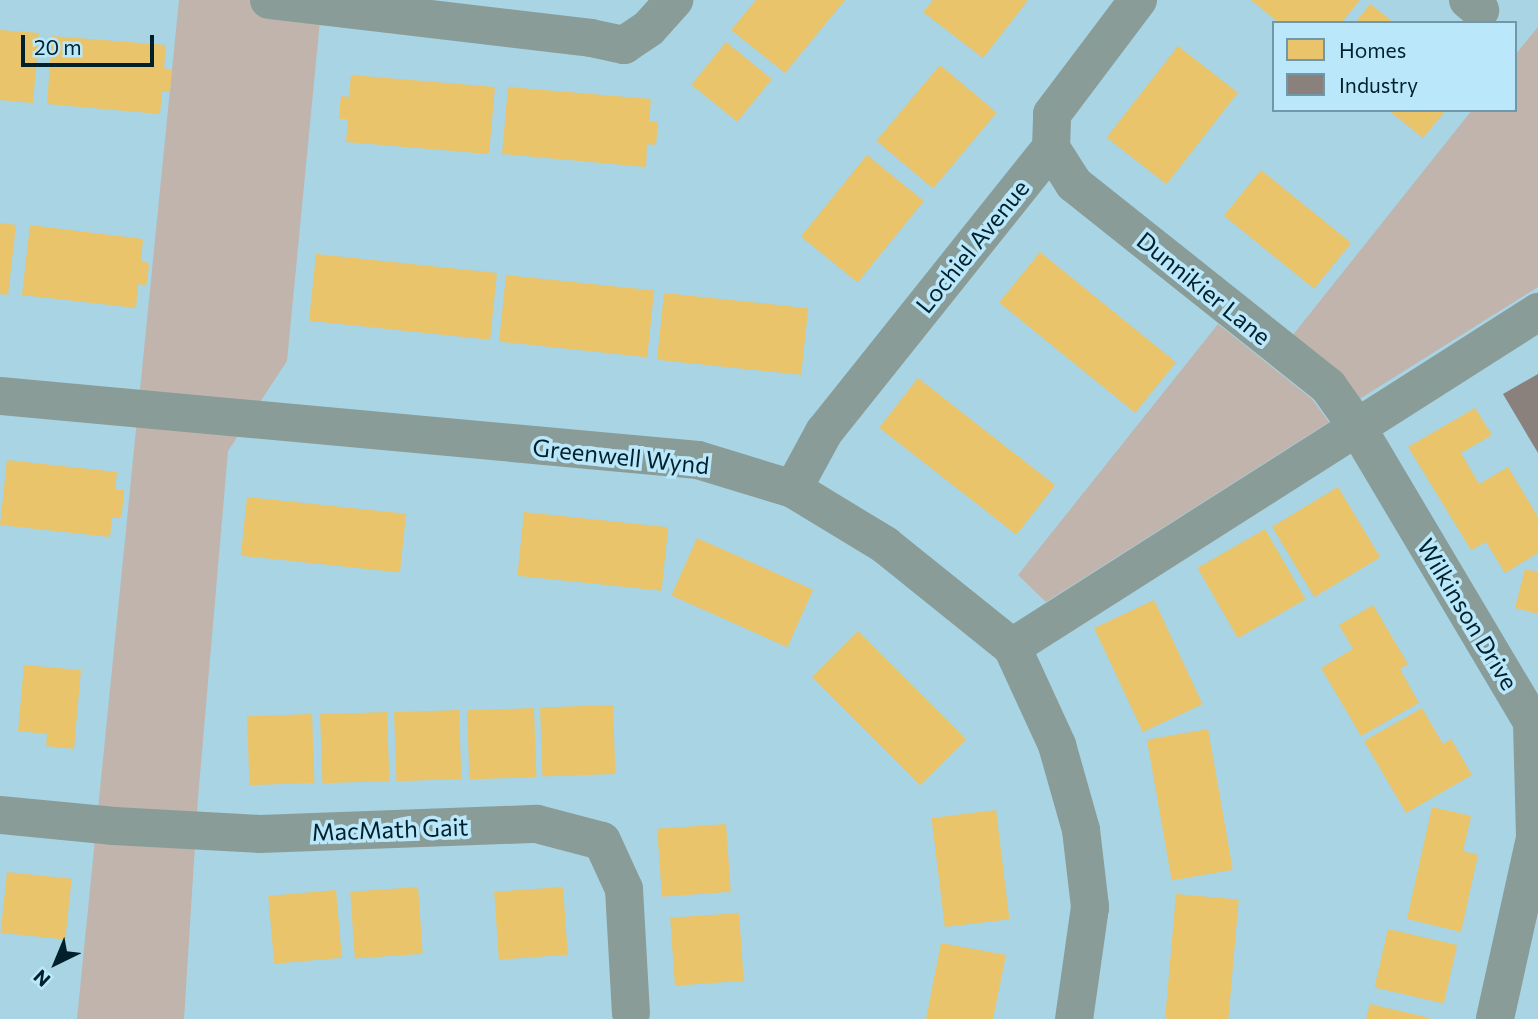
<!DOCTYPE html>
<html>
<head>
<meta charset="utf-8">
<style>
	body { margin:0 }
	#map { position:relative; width:1538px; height:1019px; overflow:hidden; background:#a8d4e4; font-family:Commissioner,sans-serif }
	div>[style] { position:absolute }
	.green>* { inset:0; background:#c0b4ad }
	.homes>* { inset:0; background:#e9c46a; transform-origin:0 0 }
	.industry>* { inset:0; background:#8a817c }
	.street>* { height:38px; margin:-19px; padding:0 19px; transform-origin:19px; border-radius:19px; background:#899c98 }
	span { translate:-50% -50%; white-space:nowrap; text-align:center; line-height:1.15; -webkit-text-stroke:7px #bae8fa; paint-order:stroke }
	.street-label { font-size:24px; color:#00212c }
	.legend { position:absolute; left:1272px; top:21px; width:245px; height:91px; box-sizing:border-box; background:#bae8fa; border:2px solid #7098a8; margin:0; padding:9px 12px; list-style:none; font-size:21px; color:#00212c }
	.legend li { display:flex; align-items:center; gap:14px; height:35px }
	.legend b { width:35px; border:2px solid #7098a8 }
	.north { position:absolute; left:21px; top:928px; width:70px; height:70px; -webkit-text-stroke:5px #bae8fa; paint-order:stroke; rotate:223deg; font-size:19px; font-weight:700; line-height:28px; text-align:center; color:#00212c }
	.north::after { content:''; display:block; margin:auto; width:24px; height:32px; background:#00212c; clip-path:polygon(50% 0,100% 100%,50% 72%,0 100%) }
	.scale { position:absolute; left:21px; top:35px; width:133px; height:32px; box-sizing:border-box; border:4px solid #00212c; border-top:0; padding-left:9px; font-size:21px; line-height:24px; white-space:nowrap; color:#00212c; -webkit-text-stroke:5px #bae8fa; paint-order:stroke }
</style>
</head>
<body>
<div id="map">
	<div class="green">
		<i style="clip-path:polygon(179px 0,322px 0,287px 361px,228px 451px,198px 798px,184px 1019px,77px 1019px)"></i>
		<i style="clip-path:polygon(1538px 27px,1538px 287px,1358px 400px,1292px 336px,1472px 110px,1515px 110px,1515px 55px)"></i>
		<i style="clip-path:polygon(1218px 324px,1312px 399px,1329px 422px,1046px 602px,1018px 575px)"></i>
	</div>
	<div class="homes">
		<i style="clip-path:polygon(756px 0,845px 0,785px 73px,731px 30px)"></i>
		<i style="clip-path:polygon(933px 0,1028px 0,983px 58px,923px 12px)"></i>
		<i style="clip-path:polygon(1251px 0,1360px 0,1341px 23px,1279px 23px)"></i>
		<i style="clip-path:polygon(1370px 4px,1387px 17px,1393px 23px,1355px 23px)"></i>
		<i style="clip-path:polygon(0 30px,39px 33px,33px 103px,0 100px)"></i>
		<i style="clip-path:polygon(52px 36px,166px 45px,164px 68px,172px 70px,170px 92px,162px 92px,160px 114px,47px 104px)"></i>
		<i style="left:726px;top:42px;width:59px;height:55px;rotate:39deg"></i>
		<i style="left:1178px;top:46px;width:76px;height:116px;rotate:38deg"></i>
		<i style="left:940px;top:65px;width:74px;height:99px;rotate:40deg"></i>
		<i style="clip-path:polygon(351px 75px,495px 87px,489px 154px,346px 142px,348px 119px,339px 119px,340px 105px,341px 96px,349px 97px)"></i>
		<i style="clip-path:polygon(508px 87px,651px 99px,649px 122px,658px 122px,656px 145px,647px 144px,646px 167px,502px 154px)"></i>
		<i style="clip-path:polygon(1388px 110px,1446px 110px,1423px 138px)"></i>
		<i style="left:867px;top:155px;width:73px;height:105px;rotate:39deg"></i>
		<i style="left:1261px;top:170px;width:116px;height:59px;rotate:39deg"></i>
		<i style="clip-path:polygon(0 223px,16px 225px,8px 295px,0 294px)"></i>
		<i style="clip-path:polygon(30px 225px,143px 239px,141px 261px,149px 263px,148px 274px,146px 286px,138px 284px,136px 308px,22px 295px)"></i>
		<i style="left:1040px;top:252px;width:175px;height:65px;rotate:39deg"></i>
		<i style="left:316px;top:254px;width:182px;height:67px;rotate:6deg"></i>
		<i style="left:506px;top:275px;width:149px;height:67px;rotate:6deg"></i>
		<i style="left:664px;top:293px;width:145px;height:67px;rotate:6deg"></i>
		<i style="left:918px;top:378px;width:174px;height:63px;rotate:38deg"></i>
		<i style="clip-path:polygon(1475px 408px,1492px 435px,1461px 453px,1479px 484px,1508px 467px,1538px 517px,1538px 553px,1505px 573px,1486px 542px,1471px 550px,1408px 447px)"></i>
		<i style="clip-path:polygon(7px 460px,117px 472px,115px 489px,124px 490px,123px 503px,121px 518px,112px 518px,110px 537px,0 525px)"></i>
		<i style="left:1338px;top:487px;width:82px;height:77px;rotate:59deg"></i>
		<i style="left:247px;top:497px;width:160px;height:59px;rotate:6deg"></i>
		<i style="left:524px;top:512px;width:145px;height:64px;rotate:6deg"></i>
		<i style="left:1265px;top:529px;width:81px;height:78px;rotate:60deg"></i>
		<i style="left:697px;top:538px;width:127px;height:63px;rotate:24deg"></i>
		<i style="clip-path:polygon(1525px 569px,1538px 572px,1538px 614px,1515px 608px)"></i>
		<i style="left:1154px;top:600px;width:115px;height:66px;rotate:65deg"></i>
		<i style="clip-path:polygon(1373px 605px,1408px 664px,1400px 669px,1419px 703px,1361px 736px,1321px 668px,1353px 649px,1339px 625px)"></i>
		<i style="left:858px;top:631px;width:153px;height:65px;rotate:45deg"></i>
		<i style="clip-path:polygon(24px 665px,81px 670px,74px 749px,46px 746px,47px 734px,18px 731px)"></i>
		<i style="left:613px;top:705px;width:69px;height:73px;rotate:88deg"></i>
		<i style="left:534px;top:708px;width:69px;height:67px;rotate:88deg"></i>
		<i style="clip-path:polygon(1422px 708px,1443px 744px,1451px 739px,1472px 775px,1406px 813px,1364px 741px)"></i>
		<i style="left:459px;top:710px;width:69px;height:65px;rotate:88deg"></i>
		<i style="left:387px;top:712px;width:69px;height:67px;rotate:88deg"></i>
		<i style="left:312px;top:714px;width:69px;height:65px;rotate:88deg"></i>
		<i style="left:1208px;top:729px;width:143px;height:62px;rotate:80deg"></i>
		<i style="clip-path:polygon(1432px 807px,1471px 816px,1463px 851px,1478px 855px,1461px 932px,1407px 919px)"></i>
		<i style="left:996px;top:810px;width:110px;height:65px;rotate:83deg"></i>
		<i style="left:726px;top:824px;width:68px;height:69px;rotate:86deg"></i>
		<i style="left:7px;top:872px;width:65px;height:61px;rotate:6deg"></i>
		<i style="left:418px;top:887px;width:67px;height:68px;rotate:86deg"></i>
		<i style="left:563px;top:887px;width:68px;height:69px;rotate:86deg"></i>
		<i style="left:336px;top:890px;width:68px;height:68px;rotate:85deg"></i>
		<i style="left:1176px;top:894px;width:63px;height:125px;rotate:5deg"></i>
		<i style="left:739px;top:913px;width:68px;height:69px;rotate:86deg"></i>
		<i style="left:1388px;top:929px;width:71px;height:60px;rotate:13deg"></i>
		<i style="clip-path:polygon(941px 943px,1006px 955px,993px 1019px,926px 1019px)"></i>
		<i style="clip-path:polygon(1370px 1004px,1430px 1018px,1430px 1019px,1366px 1019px)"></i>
	</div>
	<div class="industry">
		<i style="clip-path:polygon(1538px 374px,1538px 453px,1503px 394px)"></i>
	</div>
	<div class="street">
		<i style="left:269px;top:0;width:324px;rotate:6.7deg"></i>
		<i style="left:591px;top:38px;width:34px;rotate:12deg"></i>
		<i style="left:624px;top:45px;width:30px;rotate:-34deg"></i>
		<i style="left:649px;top:28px;width:38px;rotate:-48deg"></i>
		<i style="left:1468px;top:0;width:16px;rotate:40deg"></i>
		<i style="left:1051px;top:148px;width:43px;rotate:57.4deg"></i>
		<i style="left:1074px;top:184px;width:325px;rotate:38.5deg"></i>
		<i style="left:1328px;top:386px;width:50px;rotate:54.7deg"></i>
		<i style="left:1357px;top:427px;width:343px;rotate:59.3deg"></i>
		<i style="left:1532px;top:722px;width:116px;rotate:88.5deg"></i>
		<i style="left:1535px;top:838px;width:185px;rotate:102.5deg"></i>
		<i style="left:0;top:396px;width:701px;rotate:5.24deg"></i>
		<i style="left:698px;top:460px;width:99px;rotate:17deg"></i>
		<i style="left:793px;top:489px;width:108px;rotate:31.3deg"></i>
		<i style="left:885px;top:545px;width:163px;rotate:38.8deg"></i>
		<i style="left:1012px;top:647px;width:108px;rotate:65.3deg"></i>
		<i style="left:1057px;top:745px;width:88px;rotate:74.2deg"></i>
		<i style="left:1081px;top:830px;width:78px;rotate:83.3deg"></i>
		<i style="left:1090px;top:907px;width:113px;rotate:98.1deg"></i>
		<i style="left:793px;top:489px;width:65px;rotate:-61.5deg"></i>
		<i style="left:824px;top:432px;width:364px;rotate:-51.4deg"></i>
		<i style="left:1051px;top:148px;width:34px;rotate:-88deg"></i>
		<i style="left:1052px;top:114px;width:143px;rotate:-53deg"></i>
		<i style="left:1012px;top:647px;width:624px;rotate:-32.49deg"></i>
		<i style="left:0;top:815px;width:115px;rotate:5.5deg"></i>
		<i style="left:114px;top:826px;width:146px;rotate:3.1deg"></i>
		<i style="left:260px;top:834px;width:277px;rotate:-2.1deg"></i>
		<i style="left:537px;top:824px;width:67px;rotate:14.7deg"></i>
		<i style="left:602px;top:841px;width:53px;rotate:65.4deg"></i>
		<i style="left:624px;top:889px;width:124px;rotate:86.8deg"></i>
	</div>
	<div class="street-label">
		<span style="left:972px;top:246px;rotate:-51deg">Lochiel Avenue</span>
		<span style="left:1204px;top:288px;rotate:39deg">Dunnikier Lane</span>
		<span style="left:621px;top:456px;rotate:6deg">Greenwell Wynd</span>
		<span style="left:1468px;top:614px;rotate:59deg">Wilkinson Drive</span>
		<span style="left:390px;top:829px;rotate:-2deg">MacMath Gait</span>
	</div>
	<ul class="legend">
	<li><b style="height:19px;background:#e9c46a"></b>Homes</li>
	<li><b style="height:19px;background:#8a817c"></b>Industry</li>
	</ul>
	<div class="north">N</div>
	<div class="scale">20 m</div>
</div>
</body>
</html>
